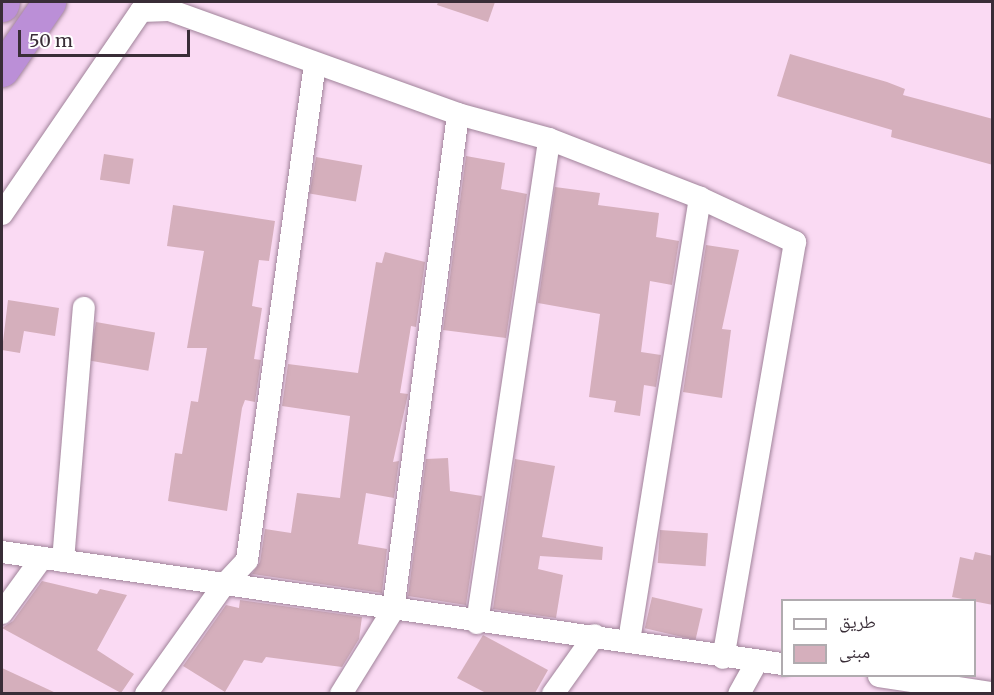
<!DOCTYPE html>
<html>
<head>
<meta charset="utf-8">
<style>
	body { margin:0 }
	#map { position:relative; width:994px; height:695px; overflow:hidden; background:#fadaf3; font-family:Merriweather,"Noto Naskh Arabic",serif }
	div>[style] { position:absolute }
	.building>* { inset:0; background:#d5afbc; transform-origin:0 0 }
	.roads { filter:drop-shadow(0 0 2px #a0839a) drop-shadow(0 0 2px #a0839a) }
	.minor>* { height:22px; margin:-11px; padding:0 11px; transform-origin:11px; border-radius:11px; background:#fff }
	.highway>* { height:33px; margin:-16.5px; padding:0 16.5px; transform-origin:16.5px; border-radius:16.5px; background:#bb8fd7 }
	span { translate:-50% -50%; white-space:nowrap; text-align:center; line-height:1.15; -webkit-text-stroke:4.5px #fff; paint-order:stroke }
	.frame { position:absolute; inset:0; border:3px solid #392d37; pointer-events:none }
	.legend { position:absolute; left:781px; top:599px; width:195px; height:78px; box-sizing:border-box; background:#fff; border:2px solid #b0abaf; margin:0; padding:8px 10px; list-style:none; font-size:18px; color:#392d37 }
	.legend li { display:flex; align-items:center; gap:12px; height:30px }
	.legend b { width:30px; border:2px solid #b0abaf }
	.scale { position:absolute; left:18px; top:30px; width:172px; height:27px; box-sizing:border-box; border:3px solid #392d37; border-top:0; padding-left:8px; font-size:18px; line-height:21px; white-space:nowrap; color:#392d37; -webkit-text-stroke:4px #fff; paint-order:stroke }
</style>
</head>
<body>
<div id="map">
	<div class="building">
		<i style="clip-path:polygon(438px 2px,495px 2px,488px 22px,437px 5px)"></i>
		<i style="clip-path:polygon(790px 54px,887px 82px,905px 89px,903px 95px,993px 119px,993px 165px,891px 137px,892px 130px,777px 96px)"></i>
		<i style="left:104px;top:154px;width:30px;height:26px;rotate:9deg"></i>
		<i style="clip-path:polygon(466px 156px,505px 163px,501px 189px,527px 194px,506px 338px,443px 330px)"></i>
		<i style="left:316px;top:157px;width:47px;height:37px;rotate:10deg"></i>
		<i style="clip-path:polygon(555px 187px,600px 193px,598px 205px,659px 213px,656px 237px,679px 241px,672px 285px,650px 281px,641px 352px,661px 355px,656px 387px,644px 385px,640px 416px,614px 412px,616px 401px,589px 397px,600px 314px,538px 303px)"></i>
		<i style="clip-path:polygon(173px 205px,275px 221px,269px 261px,259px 260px,252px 306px,262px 308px,254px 359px,261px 360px,255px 402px,245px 400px,242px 408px,227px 511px,168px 501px,175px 453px,182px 454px,191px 401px,198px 402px,207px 348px,187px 348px,204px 251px,167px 246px)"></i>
		<i style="clip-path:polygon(706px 245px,739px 250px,722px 329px,731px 330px,722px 398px,683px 392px)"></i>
		<i style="clip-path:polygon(385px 252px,425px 262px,416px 327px,411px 326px,400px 393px,408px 394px,393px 462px,399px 461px,394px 498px,366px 493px,358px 544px,387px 549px,382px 593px,252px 574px,260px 562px,265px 529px,291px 533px,297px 493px,340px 498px,350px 416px,282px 406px,288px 364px,358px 373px,376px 262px,382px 263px)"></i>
		<i style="clip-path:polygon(8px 300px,59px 308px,55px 336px,24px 331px,20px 353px,2px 350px)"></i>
		<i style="left:96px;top:322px;width:60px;height:39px;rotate:10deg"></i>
		<i style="clip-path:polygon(448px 458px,450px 491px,482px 496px,466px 605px,408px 596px,426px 459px)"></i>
		<i style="clip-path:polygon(515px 459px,555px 466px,542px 537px,603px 547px,602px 560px,540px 556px,538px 569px,563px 575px,556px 618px,493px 609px)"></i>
		<i style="left:660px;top:530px;width:48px;height:33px;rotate:4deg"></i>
		<i style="clip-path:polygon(975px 552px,993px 556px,993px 605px,952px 597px,960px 557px,973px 560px)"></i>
		<i style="clip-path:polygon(42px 581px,97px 594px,100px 589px,127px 595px,97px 650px,134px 674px,121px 693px,2px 628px,13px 621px)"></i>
		<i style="left:652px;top:597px;width:52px;height:32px;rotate:13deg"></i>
		<i style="clip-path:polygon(240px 600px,362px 617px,359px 639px,342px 667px,266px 657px,262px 663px,244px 660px,225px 692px,183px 666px,226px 605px,239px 608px)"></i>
		<i style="clip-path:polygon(483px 635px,548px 670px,535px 693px,486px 693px,457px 678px)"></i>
		<i style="clip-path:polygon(2px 668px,56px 693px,2px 693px)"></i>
	</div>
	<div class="roads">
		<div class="minor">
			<i style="left:2px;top:214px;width:246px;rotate:-55.6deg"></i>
			<i style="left:141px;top:11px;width:28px;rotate:-2deg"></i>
			<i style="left:169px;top:10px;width:307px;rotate:19.8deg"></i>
			<i style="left:458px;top:114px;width:94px;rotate:15.4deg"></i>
			<i style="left:549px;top:139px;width:162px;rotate:21.3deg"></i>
			<i style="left:700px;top:198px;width:105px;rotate:24.9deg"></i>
			<i style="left:795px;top:242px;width:422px;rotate:99.8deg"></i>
			<i style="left:2px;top:552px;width:788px;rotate:8.17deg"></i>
			<i style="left:63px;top:561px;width:254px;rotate:-85.3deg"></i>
			<i style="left:2px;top:613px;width:68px;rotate:-54deg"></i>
			<i style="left:477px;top:623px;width:489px;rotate:-81.5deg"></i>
			<i style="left:629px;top:641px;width:449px;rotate:-80.9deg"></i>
			<i style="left:879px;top:676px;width:114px;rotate:8.6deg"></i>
			<i style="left:146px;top:694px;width:133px;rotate:-54.5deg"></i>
			<i style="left:223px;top:586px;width:35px;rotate:-47deg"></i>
			<i style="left:247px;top:560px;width:500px;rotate:-82.2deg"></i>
			<i style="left:341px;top:694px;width:99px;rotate:-58.2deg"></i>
			<i style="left:393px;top:610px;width:500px;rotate:-82.53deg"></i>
			<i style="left:553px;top:694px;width:72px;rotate:-54.6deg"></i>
			<i style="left:739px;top:694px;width:38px;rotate:-61deg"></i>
		</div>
		<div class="highway">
			<i style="left:2px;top:5px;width:3px;rotate:-72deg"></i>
			<i style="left:2px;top:70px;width:83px;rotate:-55.3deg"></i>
		</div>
	</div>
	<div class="frame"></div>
	<ul class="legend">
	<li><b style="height:8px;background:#fff"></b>طريق</li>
	<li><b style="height:16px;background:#d5afbc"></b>مبنى</li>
	</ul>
	<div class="scale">50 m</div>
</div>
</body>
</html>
